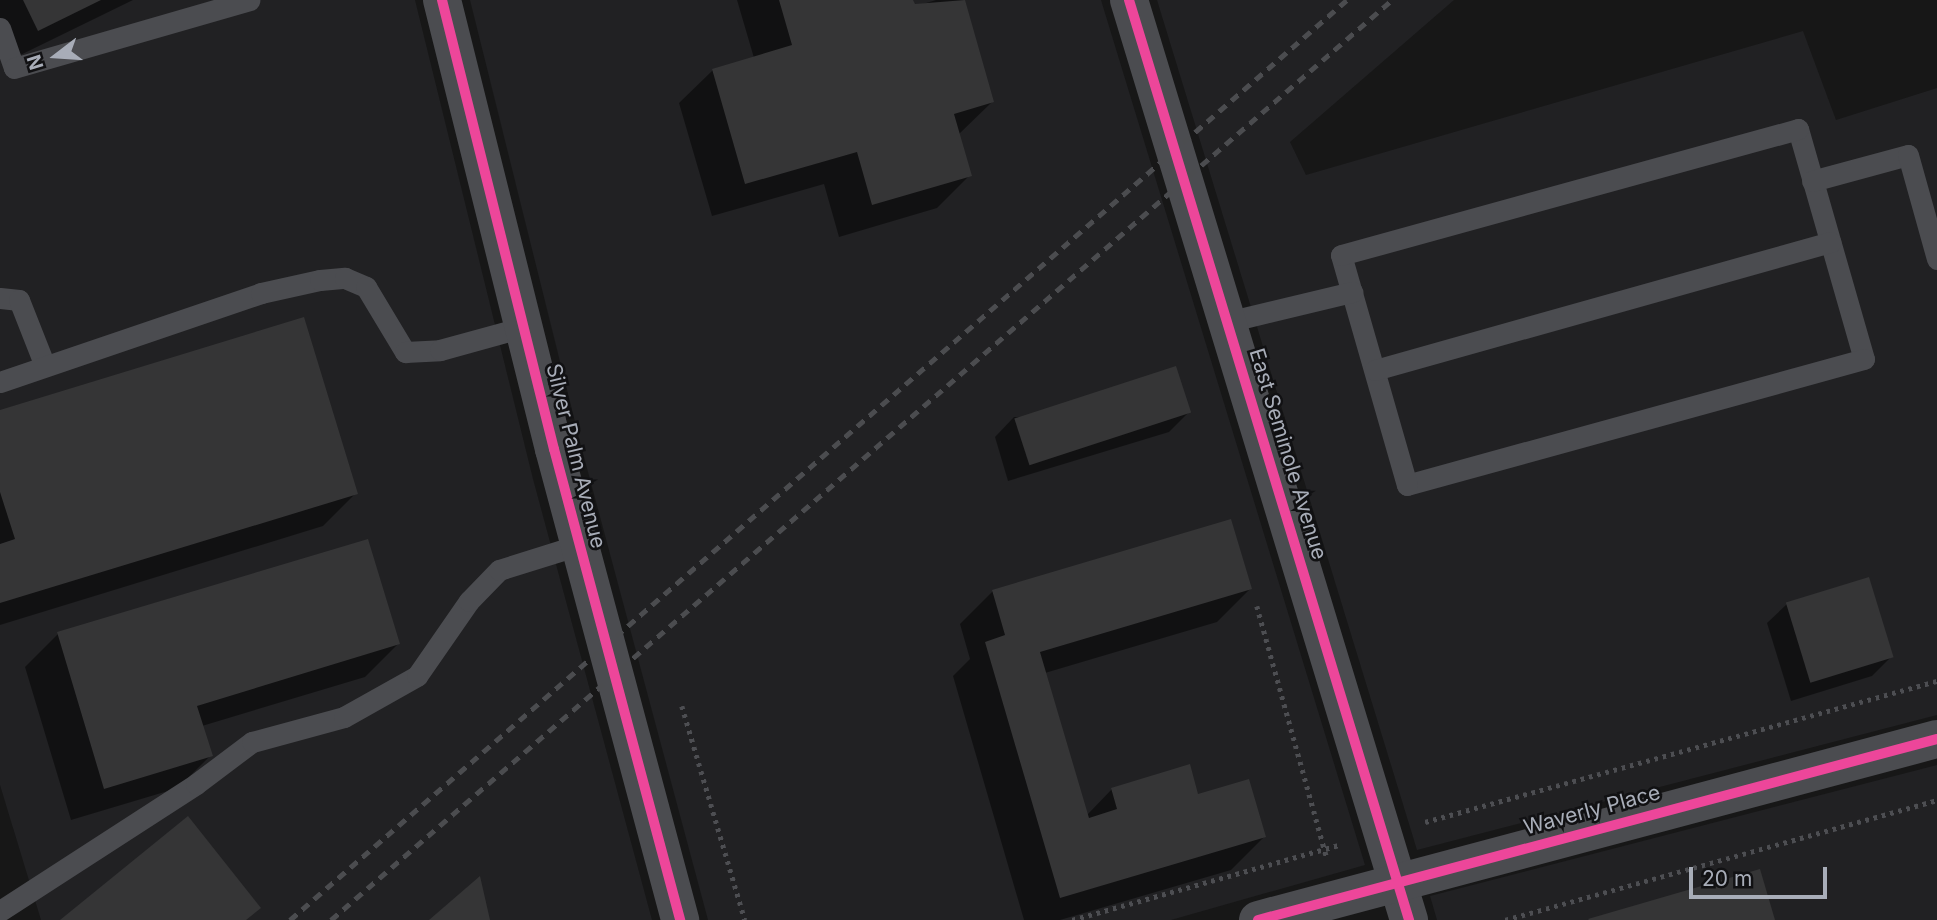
<!DOCTYPE html>
<html>
<head>
<meta charset="utf-8">
<style>
	body { margin:0 }
	#map { position:relative; width:1937px; height:920px; overflow:hidden; background:#171717; font-family:Inter,sans-serif }
	div>[style] { position:absolute }
	.built>* { inset:0; background:#212123 }
	.shadow>* { inset:0; background:#0007 }
	.building>* { inset:0; background:#353536; transform-origin:0 0 }
	.path>* { height:4.5px; margin-top:-2.25px; transform-origin:0; background:repeating-linear-gradient(90deg,#4d4e52 0 3.5px,transparent 0 8.5px) }
	.service>* { height:21px; margin:-10.5px; padding:0 10.5px; transform-origin:10.5px; border-radius:10.5px; background:#4b4c50 }
	.minor>* { height:38px; margin:-19px; padding:0 19px; transform-origin:19px; border-radius:19px; background:#4b4c50 }
	.rail>* { height:5px; margin-top:-2.5px; transform-origin:0; background:repeating-linear-gradient(90deg,#4b4c4f 0 9px,transparent 0 16px) }
	.cycleway>* { height:10px; margin:-5px; padding:0 5px; transform-origin:5px; border-radius:5px; background:#ed469a }
	span { translate:-50% -50%; white-space:nowrap; text-align:center; line-height:1.15; -webkit-text-stroke:5px #111113; paint-order:stroke }
	.street-label { font-size:21px; color:#a8adb8 }
	.north { position:absolute; left:21px; top:21px; width:70px; height:70px; -webkit-text-stroke:5px #111113; paint-order:stroke; rotate:253deg; font-size:19px; font-weight:700; line-height:28px; text-align:center; color:#a8adb8 }
	.north::after { content:''; display:block; margin:auto; width:24px; height:32px; background:#a8adb8; clip-path:polygon(50% 0,100% 100%,50% 72%,0 100%) }
	.scale { position:absolute; left:1689px; top:867px; width:138px; height:32px; box-sizing:border-box; border:4px solid #a8adb8; border-top:0; padding-left:9px; font-size:21px; line-height:24px; white-space:nowrap; color:#a8adb8; -webkit-text-stroke:5px #111113; paint-order:stroke }
</style>
</head>
<body>
<div id="map">
	<div class="built">
		<i style="clip-path:polygon(0 0,415px 0,533px 479px,652px 920px,41px 920px,0 785px)"></i>
		<i style="clip-path:polygon(470px 0,1101px 0,1365px 865px,1171px 920px,708px 920px,580px 442px)"></i>
		<i style="clip-path:polygon(1157px 0,1454px 0,1290px 142px,1306px 175px,1803px 31px,1836px 120px,1937px 88px,1937px 715px,1417px 850px)"></i>
		<i style="clip-path:polygon(1937px 765px,1937px 920px,1437px 920px,1430px 896px)"></i>
	</div>
	<div class="shadow">
		<i style="clip-path:polygon(0 0,133px 0,4px 63px,0 54px)"></i>
		<i style="clip-path:polygon(737px 0,912px 0,913px 7px,936px 0,963px 0,992px 102px,958px 135px,970px 175px,937px 208px,839px 237px,824px 184px,712px 216px,679px 103px,713px 70px,754px 58px)"></i>
		<i style="clip-path:polygon(0 411px,356px 493px,323px 526px,0 625px)"></i>
		<i style="clip-path:polygon(1189px 412px,1169px 432px,1008px 481px,995px 437px,1014px 417px)"></i>
		<i style="clip-path:polygon(1868px 579px,1891px 657px,1872px 676px,1791px 701px,1767px 623px,1787px 604px)"></i>
		<i style="clip-path:polygon(1250px 589px,1217px 622px,1045px 673px,1087px 815px,1112px 789px,1197px 796px,1264px 837px,1231px 870px,1060px 920px,1024px 920px,953px 676px,970px 659px,960px 624px,993px 591px)"></i>
		<i style="clip-path:polygon(58px 634px,398px 644px,365px 677px,202px 726px,211px 755px,178px 788px,71px 820px,25px 667px)"></i>
	</div>
	<div class="building">
		<i style="clip-path:polygon(23px 0,101px 0,38px 31px)"></i>
		<i style="clip-path:polygon(779px 0,913px 0,915px 4px,965px 0,994px 102px,954px 114px,972px 176px,872px 205px,857px 152px,745px 184px,712px 69px,792px 45px)"></i>
		<i style="clip-path:polygon(304px 317px,358px 494px,0 603px,0 544px,15px 539px,0 492px,0 410px)"></i>
		<i style="left:1176px;top:366px;width:49px;height:170px;rotate:72deg"></i>
		<i style="clip-path:polygon(1231px 519px,1252px 589px,1040px 652px,1089px 818px,1117px 809px,1111px 788px,1190px 764px,1198px 794px,1249px 779px,1266px 837px,1060px 898px,985px 642px,1005px 635px,992px 590px)"></i>
		<i style="clip-path:polygon(368px 539px,400px 644px,197px 706px,213px 756px,104px 789px,57px 632px)"></i>
		<i style="left:1869px;top:577px;width:84px;height:87px;rotate:73deg"></i>
		<i style="clip-path:polygon(188px 816px,261px 908px,246px 920px,60px 920px)"></i>
		<i style="clip-path:polygon(1760px 869px,1775px 920px,1589px 920px,1588px 919px)"></i>
		<i style="clip-path:polygon(480px 876px,490px 920px,429px 920px)"></i>
	</div>
	<div class="path">
		<i style="left:1257px;top:606px;width:262px;rotate:74.5deg"></i>
		<i style="left:682px;top:706px;width:223px;rotate:73.6deg"></i>
		<i style="left:1425px;top:822px;width:531px;rotate:-15.4deg"></i>
		<i style="left:1072px;top:920px;width:280px;rotate:-15.7deg"></i>
		<i style="left:1505px;top:920px;width:448px;rotate:-15.5deg"></i>
	</div>
	<div class="service">
		<i style="left:0;top:28px;width:42px;rotate:70.7deg"></i>
		<i style="left:14px;top:68px;width:245px;rotate:-16.1deg"></i>
		<i style="left:1798px;top:129px;width:239px;rotate:74deg"></i>
		<i style="left:1864px;top:359px;width:474px;rotate:164.6deg"></i>
		<i style="left:1407px;top:485px;width:239px;rotate:-106deg"></i>
		<i style="left:1341px;top:255px;width:474px;rotate:-15.4deg"></i>
		<i style="left:1812px;top:181px;width:99px;rotate:-15.2deg"></i>
		<i style="left:1908px;top:155px;width:108px;rotate:74.4deg"></i>
		<i style="left:0;top:298px;width:19px;rotate:6deg"></i>
		<i style="left:19px;top:300px;width:71px;rotate:68.5deg"></i>
		<i style="left:1227px;top:322px;width:129px;rotate:-13.5deg"></i>
		<i style="left:1375px;top:370px;width:473px;rotate:-15.7deg"></i>
		<i style="left:0;top:382px;width:276px;rotate:-18.8deg"></i>
		<i style="left:261px;top:293px;width:60px;rotate:-12.4deg"></i>
		<i style="left:320px;top:280px;width:25px;rotate:-5deg"></i>
		<i style="left:345px;top:278px;width:23px;rotate:23deg"></i>
		<i style="left:366px;top:287px;width:76px;rotate:59deg"></i>
		<i style="left:405px;top:352px;width:35px;rotate:-3deg"></i>
		<i style="left:440px;top:350px;width:87px;rotate:-15.3deg"></i>
		<i style="left:0;top:911px;width:234px;rotate:-32.9deg"></i>
		<i style="left:196px;top:784px;width:70px;rotate:-36.9deg"></i>
		<i style="left:252px;top:742px;width:95px;rotate:-15.2deg"></i>
		<i style="left:344px;top:717px;width:84px;rotate:-29.3deg"></i>
		<i style="left:417px;top:676px;width:91px;rotate:-55.3deg"></i>
		<i style="left:469px;top:601px;width:43px;rotate:-45.9deg"></i>
		<i style="left:499px;top:570px;width:84px;rotate:-17.4deg"></i>
	</div>
	<div class="minor">
		<i style="left:442px;top:0;width:463px;rotate:76deg"></i>
		<i style="left:554px;top:449px;width:488px;rotate:75deg"></i>
		<i style="left:1129px;top:0;width:962px;rotate:73.07deg"></i>
		<i style="left:1258px;top:920px;width:703px;rotate:-14.93deg"></i>
	</div>
	<div class="rail">
		<i style="left:290px;top:920px;width:1401px;rotate:-41.04deg"></i>
		<i style="left:331px;top:920px;width:1404px;rotate:-40.93deg"></i>
	</div>
	<div class="cycleway">
		<i style="left:442px;top:0;width:463px;rotate:76deg"></i>
		<i style="left:554px;top:449px;width:488px;rotate:75deg"></i>
		<i style="left:1129px;top:0;width:962px;rotate:73.07deg"></i>
		<i style="left:1258px;top:920px;width:703px;rotate:-14.93deg"></i>
	</div>
	<div class="street-label">
		<span style="left:1288px;top:454px;rotate:73deg">East Seminole Avenue</span>
		<span style="left:576px;top:456px;rotate:76deg">Silver Palm Avenue</span>
		<span style="left:1592px;top:810px;rotate:-15deg">Waverly Place</span>
	</div>
	<div class="north">N</div>
	<div class="scale">20 m</div>
</div>
</body>
</html>
